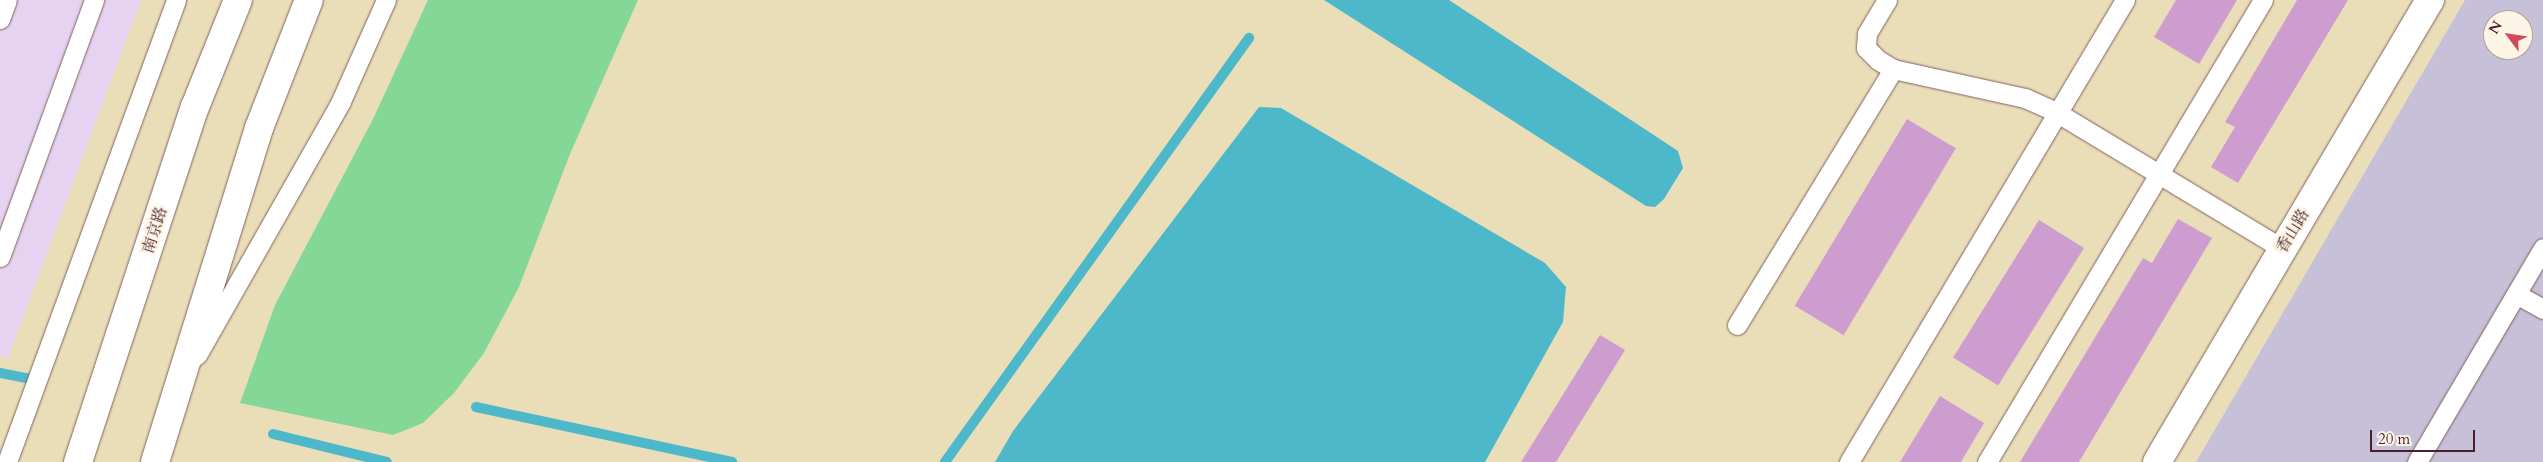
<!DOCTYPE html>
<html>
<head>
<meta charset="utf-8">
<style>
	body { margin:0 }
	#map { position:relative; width:2543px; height:462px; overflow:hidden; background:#eadeb9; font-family:Cardo,"Noto Serif SC",serif }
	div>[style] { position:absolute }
	.built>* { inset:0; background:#e5d3f1 }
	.industrial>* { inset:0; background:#c7c0d9 }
	.green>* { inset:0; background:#85d798 }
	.water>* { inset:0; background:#4eb8cb }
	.stream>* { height:10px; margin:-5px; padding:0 5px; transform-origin:5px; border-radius:5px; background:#4eb8cb }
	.building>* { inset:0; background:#ce9dd0; transform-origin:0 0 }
	.roads { filter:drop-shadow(0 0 1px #82625d) drop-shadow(0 0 1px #82625d) }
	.lane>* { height:19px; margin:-9.5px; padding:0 9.5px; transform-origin:9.5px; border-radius:9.5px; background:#fff }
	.secondary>* { height:28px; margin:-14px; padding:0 14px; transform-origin:14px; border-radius:14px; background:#fff }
	.primary>* { height:28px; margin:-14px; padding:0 14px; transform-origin:14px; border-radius:14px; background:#fff }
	span { translate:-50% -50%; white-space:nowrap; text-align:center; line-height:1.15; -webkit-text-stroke:5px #fcf5e5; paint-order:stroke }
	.street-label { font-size:16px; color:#4a1f2b }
	.north { position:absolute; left:2483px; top:10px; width:50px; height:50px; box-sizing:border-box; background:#fcf5e5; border:1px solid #b59f9b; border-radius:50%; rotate:301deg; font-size:14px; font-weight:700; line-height:20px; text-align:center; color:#4a1f2b }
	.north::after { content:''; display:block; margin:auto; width:18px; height:22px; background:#d1495b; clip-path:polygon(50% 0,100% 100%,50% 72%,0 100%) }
	.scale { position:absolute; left:2370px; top:430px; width:105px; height:22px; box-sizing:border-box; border:2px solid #4a1f2b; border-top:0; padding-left:6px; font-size:15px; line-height:18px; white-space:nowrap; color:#4a1f2b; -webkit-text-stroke:4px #fcf5e5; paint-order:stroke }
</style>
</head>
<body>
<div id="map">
	<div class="built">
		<i style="clip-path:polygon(0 0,141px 0,8px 358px,0 356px)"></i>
	</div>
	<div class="industrial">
		<i style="clip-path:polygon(evenodd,2465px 0,2543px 0,2543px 462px,2196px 462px,2465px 0,2493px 20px,2523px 20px,2523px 50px,2493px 50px,2493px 20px)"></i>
	</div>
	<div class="green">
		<i style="clip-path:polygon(428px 0,638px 0,570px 154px,519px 287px,484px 353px,454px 393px,423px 423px,393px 435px,240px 403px,275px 305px,373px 119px)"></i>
	</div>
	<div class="water">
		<i style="clip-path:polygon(1324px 0,1449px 0,1678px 151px,1683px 168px,1664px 199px,1655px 207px,1646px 206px)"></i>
		<i style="clip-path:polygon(1259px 107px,1281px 108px,1545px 263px,1566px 287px,1563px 322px,1485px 462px,995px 462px,1013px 431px)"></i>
	</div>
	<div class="stream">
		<i style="left:0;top:373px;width:32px;rotate:11deg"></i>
		<i style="left:476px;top:407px;width:262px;rotate:12.1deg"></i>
		<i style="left:273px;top:434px;width:117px;rotate:13.8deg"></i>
		<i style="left:945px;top:462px;width:522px;rotate:-54.36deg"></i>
	</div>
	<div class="building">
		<i style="clip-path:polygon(2176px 0,2237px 0,2199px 64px,2154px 37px)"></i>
		<i style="clip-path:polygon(2297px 0,2348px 0,2238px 183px,2211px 167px,2235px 127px,2225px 122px)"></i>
		<i style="left:1907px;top:119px;width:57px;height:218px;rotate:31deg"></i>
		<i style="clip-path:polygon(2178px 219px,2212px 238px,2079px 462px,2020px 462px,2143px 258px,2152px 263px)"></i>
		<i style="left:2039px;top:220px;width:53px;height:162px;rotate:32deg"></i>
		<i style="clip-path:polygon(1600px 335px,1625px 350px,1556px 462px,1521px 462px)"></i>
		<i style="clip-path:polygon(1940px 396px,1984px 423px,1961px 462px,1900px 462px)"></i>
	</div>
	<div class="roads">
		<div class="lane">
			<i style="left:1887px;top:0;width:39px;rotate:121deg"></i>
			<i style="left:1867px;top:33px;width:15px;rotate:94deg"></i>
			<i style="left:1866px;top:48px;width:17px;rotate:45deg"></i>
			<i style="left:1878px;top:60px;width:17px;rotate:31deg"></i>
			<i style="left:1893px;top:69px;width:135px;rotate:12.4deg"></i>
			<i style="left:2025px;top:98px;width:34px;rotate:24deg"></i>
			<i style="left:2056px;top:112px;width:265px;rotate:31.1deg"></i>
			<i style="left:0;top:19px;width:20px;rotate:-70deg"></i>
			<i style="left:0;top:257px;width:274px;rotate:-69.9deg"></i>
			<i style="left:2516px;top:294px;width:31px;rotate:29deg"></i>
			<i style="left:1737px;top:325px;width:300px;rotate:-58.6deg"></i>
			<i style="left:197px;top:355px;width:292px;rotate:-60.4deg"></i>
			<i style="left:341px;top:101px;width:111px;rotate:-66deg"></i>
			<i style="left:7px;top:462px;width:492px;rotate:-69.9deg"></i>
			<i style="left:1849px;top:462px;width:538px;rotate:-59.15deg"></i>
			<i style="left:1987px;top:462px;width:538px;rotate:-59.15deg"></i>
			<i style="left:2417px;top:462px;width:248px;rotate:-59.5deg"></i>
		</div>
		<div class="secondary">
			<i style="left:2157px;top:462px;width:537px;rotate:-59.42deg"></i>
		</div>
		<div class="primary">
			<i style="left:78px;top:462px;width:374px;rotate:-71.8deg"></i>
			<i style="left:195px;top:107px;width:115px;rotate:-68.1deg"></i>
			<i style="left:155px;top:462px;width:350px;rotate:-72.7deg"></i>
			<i style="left:259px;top:128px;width:137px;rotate:-68.7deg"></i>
		</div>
	</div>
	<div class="street-label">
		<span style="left:155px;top:230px;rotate:-72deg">南京路</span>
		<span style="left:2293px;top:231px;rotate:-59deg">香山路</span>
	</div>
	<div class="north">N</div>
	<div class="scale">20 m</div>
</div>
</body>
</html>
